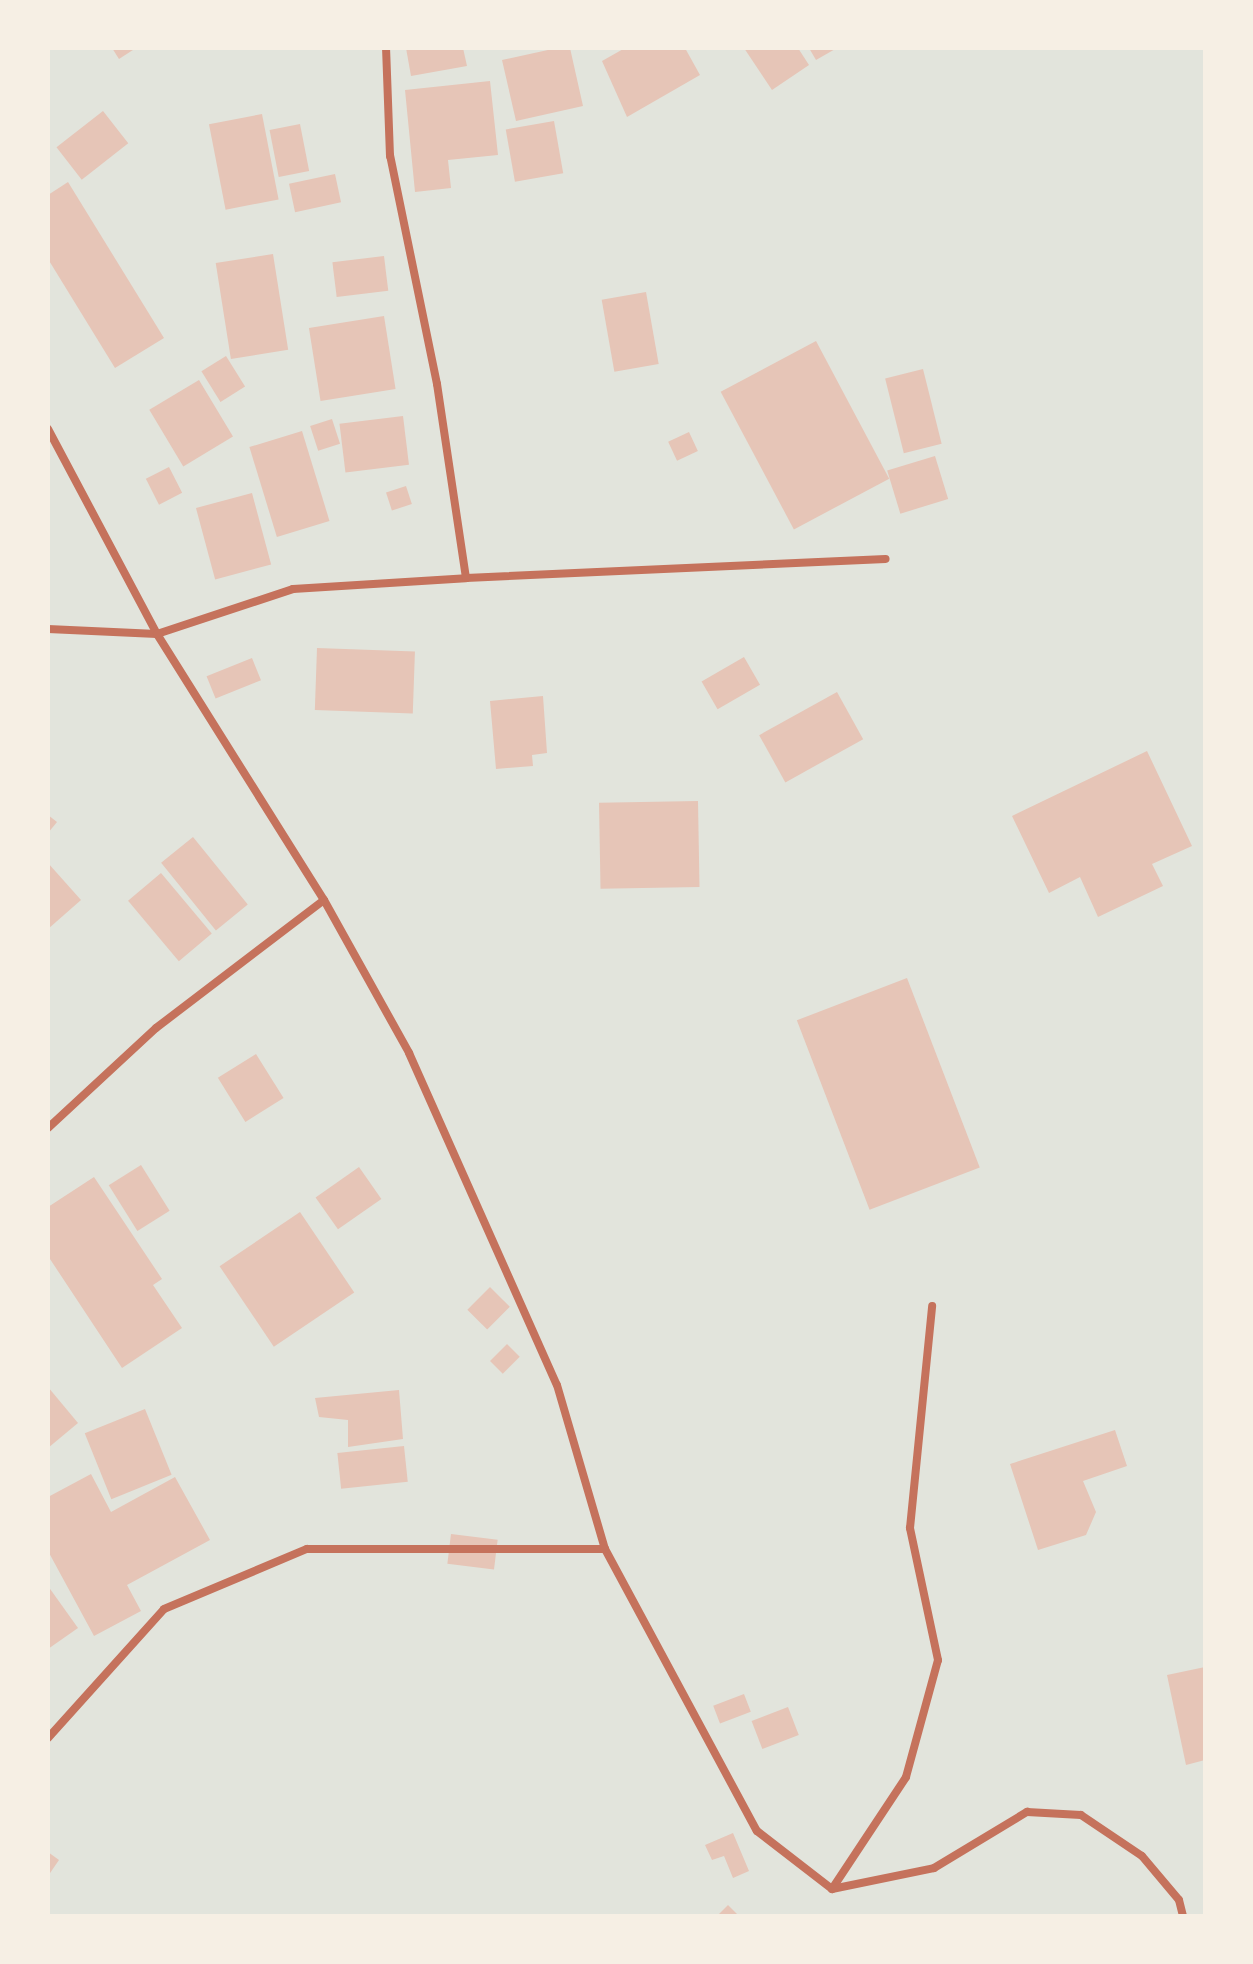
<!DOCTYPE html>
<html>
<head>
<meta charset="utf-8">
<style>
	body { margin:0 }
	#map { position:relative; width:1253px; height:1964px; overflow:hidden; background:#f6efe4; font-family:Inter,sans-serif }
	div>[style] { position:absolute }
	.green>* { inset:0; background:#e2e4dc; transform-origin:0 0 }
	.building>* { inset:0; background:#e6c5b7; transform-origin:0 0 }
	.minor>* { height:8px; margin:-4px; padding:0 4px; transform-origin:4px; border-radius:4px; background:#c5725c }
	span { translate:-50% -50%; white-space:nowrap; text-align:center; line-height:1.15; -webkit-text-stroke:6px #f6efe4; paint-order:stroke }
	.frame { position:absolute; inset:0; border:50px solid #f6efe4; pointer-events:none }
</style>
</head>
<body>
<div id="map">
	<div class="green">
		<i style="left:48px;top:48px;width:1157px;height:1868px"></i>
	</div>
	<div class="building">
		<i style="clip-path:polygon(112px 48px,136px 48px,119px 59px)"></i>
		<i style="clip-path:polygon(406px 48px,463px 48px,467px 66px,411px 76px)"></i>
		<i style="clip-path:polygon(557px 48px,570px 48px,583px 106px,516px 121px,502px 60px)"></i>
		<i style="clip-path:polygon(625px 48px,685px 48px,700px 75px,627px 117px,602px 61px)"></i>
		<i style="clip-path:polygon(744px 48px,798px 48px,809px 65px,772px 90px)"></i>
		<i style="clip-path:polygon(809px 48px,837px 48px,816px 60px)"></i>
		<i style="clip-path:polygon(490px 81px,498px 155px,448px 160px,451px 188px,415px 192px,405px 90px)"></i>
		<i style="left:103px;top:111px;width:41px;height:59px;rotate:52deg"></i>
		<i style="left:262px;top:114px;width:87px;height:54px;rotate:79deg"></i>
		<i style="left:554px;top:121px;width:53px;height:49px;rotate:80deg"></i>
		<i style="left:300px;top:124px;width:48px;height:31px;rotate:79deg"></i>
		<i style="left:335px;top:174px;width:29px;height:47px;rotate:78deg"></i>
		<i style="clip-path:polygon(68px 182px,164px 338px,115px 368px,48px 259px,48px 195px)"></i>
		<i style="left:273px;top:254px;width:97px;height:58px;rotate:81deg"></i>
		<i style="left:384px;top:256px;width:35px;height:52px;rotate:83deg"></i>
		<i style="left:646px;top:292px;width:73px;height:45px;rotate:80deg"></i>
		<i style="left:384px;top:316px;width:74px;height:76px;rotate:81deg"></i>
		<i style="left:816px;top:341px;width:156px;height:108px;rotate:62deg"></i>
		<i style="left:226px;top:356px;width:36px;height:29px;rotate:58deg"></i>
		<i style="left:923px;top:369px;width:77px;height:39px;rotate:76deg"></i>
		<i style="left:199px;top:380px;width:66px;height:58px;rotate:59deg"></i>
		<i style="left:403px;top:416px;width:49px;height:64px;rotate:83deg"></i>
		<i style="left:332px;top:419px;width:26px;height:23px;rotate:72deg"></i>
		<i style="left:302px;top:431px;width:94px;height:55px;rotate:73deg"></i>
		<i style="left:689px;top:432px;width:21px;height:23px;rotate:65deg"></i>
		<i style="left:935px;top:456px;width:45px;height:50px;rotate:73deg"></i>
		<i style="left:169px;top:467px;width:29px;height:26px;rotate:63deg"></i>
		<i style="left:406px;top:486px;width:19px;height:21px;rotate:72deg"></i>
		<i style="left:252px;top:493px;width:74px;height:58px;rotate:75deg"></i>
		<i style="left:317px;top:648px;width:98px;height:62px;rotate:2deg"></i>
		<i style="left:744px;top:657px;width:32px;height:49px;rotate:60deg"></i>
		<i style="left:252px;top:658px;width:24px;height:49px;rotate:68deg"></i>
		<i style="left:837px;top:692px;width:54px;height:89px;rotate:61deg"></i>
		<i style="clip-path:polygon(543px 696px,547px 753px,532px 755px,533px 766px,496px 769px,490px 701px)"></i>
		<i style="clip-path:polygon(1147px 751px,1192px 846px,1152px 864px,1163px 886px,1098px 917px,1080px 877px,1049px 893px,1012px 816px)"></i>
		<i style="left:698px;top:801px;width:86px;height:99px;rotate:89deg"></i>
		<i style="clip-path:polygon(48px 815px,57px 822px,48px 833px)"></i>
		<i style="left:193px;top:837px;width:87px;height:41px;rotate:51deg"></i>
		<i style="clip-path:polygon(48px 863px,81px 900px,48px 929px)"></i>
		<i style="left:161px;top:873px;width:79px;height:43px;rotate:50deg"></i>
		<i style="left:907px;top:978px;width:203px;height:118px;rotate:69deg"></i>
		<i style="left:256px;top:1054px;width:52px;height:45px;rotate:58deg"></i>
		<i style="left:141px;top:1165px;width:54px;height:38px;rotate:58deg"></i>
		<i style="left:359px;top:1167px;width:39px;height:53px;rotate:55deg"></i>
		<i style="clip-path:polygon(94px 1177px,162px 1279px,153px 1285px,182px 1328px,122px 1368px,48px 1256px,48px 1207px)"></i>
		<i style="left:300px;top:1212px;width:97px;height:97px;rotate:56deg"></i>
		<i style="left:490px;top:1287px;width:28px;height:32px;rotate:45deg"></i>
		<i style="left:507px;top:1344px;width:18px;height:24px;rotate:45deg"></i>
		<i style="clip-path:polygon(48px 1387px,78px 1423px,48px 1448px)"></i>
		<i style="clip-path:polygon(399px 1390px,403px 1439px,348px 1447px,348px 1420px,319px 1417px,315px 1398px)"></i>
		<i style="left:145px;top:1409px;width:71px;height:65px;rotate:68deg"></i>
		<i style="clip-path:polygon(1115px 1430px,1127px 1466px,1083px 1481px,1096px 1512px,1086px 1535px,1038px 1550px,1010px 1464px)"></i>
		<i style="left:404px;top:1446px;width:36px;height:67px;rotate:84deg"></i>
		<i style="clip-path:polygon(91px 1474px,111px 1512px,175px 1477px,210px 1540px,127px 1585px,141px 1611px,94px 1636px,48px 1551px,48px 1497px)"></i>
		<i style="left:451px;top:1534px;width:47px;height:30px;rotate:7deg"></i>
		<i style="clip-path:polygon(48px 1586px,78px 1628px,48px 1649px)"></i>
		<i style="clip-path:polygon(1205px 1667px,1205px 1760px,1186px 1765px,1167px 1675px)"></i>
		<i style="left:744px;top:1694px;width:19px;height:33px;rotate:69deg"></i>
		<i style="left:788px;top:1707px;width:30px;height:39px;rotate:69deg"></i>
		<i style="clip-path:polygon(733px 1833px,749px 1871px,733px 1878px,724px 1856px,712px 1860px,705px 1845px)"></i>
		<i style="clip-path:polygon(48px 1852px,59px 1860px,48px 1876px)"></i>
		<i style="clip-path:polygon(728px 1905px,739px 1916px,717px 1916px)"></i>
	</div>
	<div class="minor">
		<i style="left:48px;top:429px;width:232px;rotate:62deg"></i>
		<i style="left:157px;top:634px;width:314px;rotate:57.9deg"></i>
		<i style="left:324px;top:900px;width:175px;rotate:60.9deg"></i>
		<i style="left:409px;top:1053px;width:363px;rotate:66deg"></i>
		<i style="left:557px;top:1385px;width:171px;rotate:73.7deg"></i>
		<i style="left:605px;top:1549px;width:320px;rotate:61.7deg"></i>
		<i style="left:757px;top:1831px;width:95px;rotate:37.7deg"></i>
		<i style="left:832px;top:1889px;width:104px;rotate:-11.6deg"></i>
		<i style="left:934px;top:1868px;width:109px;rotate:-31.1deg"></i>
		<i style="left:1027px;top:1812px;width:54px;rotate:3.2deg"></i>
		<i style="left:1081px;top:1815px;width:73px;rotate:33.9deg"></i>
		<i style="left:1142px;top:1856px;width:57px;rotate:49.9deg"></i>
		<i style="left:1179px;top:1900px;width:16px;rotate:76deg"></i>
		<i style="left:466px;top:578px;width:420px;rotate:-2.6deg"></i>
		<i style="left:48px;top:629px;width:109px;rotate:2.6deg"></i>
		<i style="left:157px;top:634px;width:143px;rotate:-18.3deg"></i>
		<i style="left:293px;top:589px;width:173px;rotate:-3.6deg"></i>
		<i style="left:466px;top:578px;width:196px;rotate:-98.5deg"></i>
		<i style="left:437px;top:384px;width:233px;rotate:-101.6deg"></i>
		<i style="left:390px;top:156px;width:108px;rotate:-92.1deg"></i>
		<i style="left:48px;top:1128px;width:147px;rotate:-42.8deg"></i>
		<i style="left:156px;top:1028px;width:211px;rotate:-37.3deg"></i>
		<i style="left:48px;top:1738px;width:173px;rotate:-48deg"></i>
		<i style="left:164px;top:1609px;width:155px;rotate:-22.8deg"></i>
		<i style="left:307px;top:1549px;width:298px"></i>
		<i style="left:832px;top:1889px;width:134px;rotate:-56.5deg"></i>
		<i style="left:906px;top:1777px;width:121px;rotate:-74.7deg"></i>
		<i style="left:938px;top:1660px;width:135px;rotate:-102deg"></i>
		<i style="left:910px;top:1528px;width:223px;rotate:-84.3deg"></i>
	</div>
	<div class="frame"></div>
</div>
</body>
</html>
